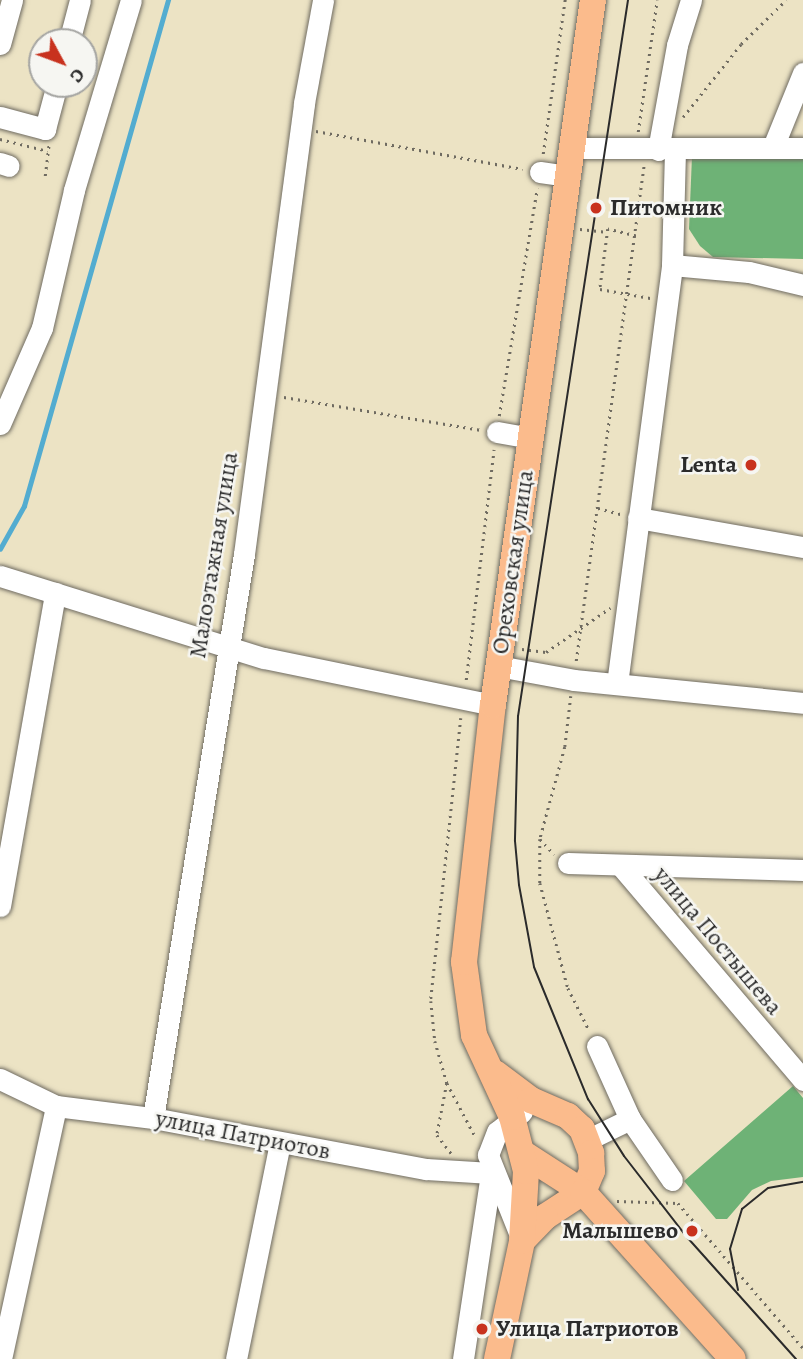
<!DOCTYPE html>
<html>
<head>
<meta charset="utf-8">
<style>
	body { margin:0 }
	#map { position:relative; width:803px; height:1359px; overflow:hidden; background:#ece3c4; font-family:Alegreya,serif }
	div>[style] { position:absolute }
	.forest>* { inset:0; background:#6eb276 }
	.stream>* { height:4.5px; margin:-2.25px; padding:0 2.25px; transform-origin:2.25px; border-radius:2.25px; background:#53acd0 }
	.path>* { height:2.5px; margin-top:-1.25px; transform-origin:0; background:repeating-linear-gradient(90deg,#6f6b61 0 2px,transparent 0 7px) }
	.roads { filter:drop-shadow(0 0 2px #6f6b61) drop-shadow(0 0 2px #6f6b61) }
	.minor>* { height:21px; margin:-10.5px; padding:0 10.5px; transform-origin:10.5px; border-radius:10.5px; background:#fff }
	.major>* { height:26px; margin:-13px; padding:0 13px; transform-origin:13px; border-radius:13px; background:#fbbb8c }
	.tram>* { height:2px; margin:-1px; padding:0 1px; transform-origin:1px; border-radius:1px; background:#2b2b2b }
	.dots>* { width:19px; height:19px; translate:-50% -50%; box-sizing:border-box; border:4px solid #f6f6f2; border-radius:50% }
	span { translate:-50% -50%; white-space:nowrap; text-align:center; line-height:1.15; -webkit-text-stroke:5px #f6f6f2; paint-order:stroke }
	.poi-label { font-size:24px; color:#2b2b2b; font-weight:700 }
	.left { translate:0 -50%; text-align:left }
	.right { translate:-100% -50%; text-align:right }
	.street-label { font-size:24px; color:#2b2b2b }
	.north { position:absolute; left:28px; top:28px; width:70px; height:70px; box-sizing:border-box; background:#f6f6f2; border:2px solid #a5a5a2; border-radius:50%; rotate:131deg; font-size:19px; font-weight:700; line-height:28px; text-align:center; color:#2b2b2b }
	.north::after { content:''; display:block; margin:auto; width:24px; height:32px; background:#c8321e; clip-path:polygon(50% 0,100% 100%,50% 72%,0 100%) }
</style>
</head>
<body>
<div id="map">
	<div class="forest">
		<i style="clip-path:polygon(692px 156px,803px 157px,803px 259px,713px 257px,700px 246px,689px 229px)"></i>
		<i style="clip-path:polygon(793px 1086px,803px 1098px,803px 1177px,771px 1181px,752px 1190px,727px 1219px,716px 1219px,684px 1181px)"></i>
	</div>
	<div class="stream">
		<i style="left:0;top:549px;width:49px;rotate:-60.8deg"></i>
		<i style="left:24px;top:506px;width:526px;rotate:-74.11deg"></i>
	</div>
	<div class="path">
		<i style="left:683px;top:117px;width:93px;rotate:-51.5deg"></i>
		<i style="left:741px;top:44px;width:63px;rotate:-44.4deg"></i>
		<i style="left:316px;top:131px;width:210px;rotate:10.4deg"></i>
		<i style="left:638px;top:132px;width:133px;rotate:-81.8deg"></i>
		<i style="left:0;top:139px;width:49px;rotate:14deg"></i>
		<i style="left:543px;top:154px;width:156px;rotate:-81.9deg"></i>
		<i style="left:45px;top:176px;width:31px;rotate:-83deg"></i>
		<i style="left:580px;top:229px;width:28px;rotate:6deg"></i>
		<i style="left:636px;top:236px;width:29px;rotate:-166deg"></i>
		<i style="left:608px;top:229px;width:61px;rotate:97.6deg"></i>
		<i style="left:600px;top:289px;width:51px;rotate:10.2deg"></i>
		<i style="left:284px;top:397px;width:200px;rotate:9.5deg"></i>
		<i style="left:499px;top:416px;width:231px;rotate:-80.5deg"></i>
		<i style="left:598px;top:508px;width:24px;rotate:15deg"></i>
		<i style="left:522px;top:649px;width:24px;rotate:7deg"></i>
		<i style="left:546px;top:652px;width:78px;rotate:-34.5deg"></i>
		<i style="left:576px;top:661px;width:500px;rotate:-82.2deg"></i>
		<i style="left:466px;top:680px;width:232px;rotate:-83.1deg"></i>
		<i style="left:571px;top:696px;width:51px;rotate:96.7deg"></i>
		<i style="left:565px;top:747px;width:95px;rotate:105.2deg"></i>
		<i style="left:540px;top:839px;width:44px;rotate:90deg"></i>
		<i style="left:540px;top:883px;width:109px;rotate:75.1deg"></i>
		<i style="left:568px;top:988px;width:47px;rotate:63.4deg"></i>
		<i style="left:461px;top:718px;width:285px;rotate:96.1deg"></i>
		<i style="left:431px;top:1001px;width:40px;rotate:84.3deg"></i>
		<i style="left:435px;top:1041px;width:44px;rotate:74.1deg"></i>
		<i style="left:447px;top:1083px;width:62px;rotate:62.2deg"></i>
		<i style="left:540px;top:839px;width:21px;rotate:47deg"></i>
		<i style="left:447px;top:1083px;width:53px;rotate:100.9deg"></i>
		<i style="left:437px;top:1135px;width:24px;rotate:52deg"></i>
		<i style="left:617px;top:1201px;width:61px;rotate:1.9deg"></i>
		<i style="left:678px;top:1203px;width:191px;rotate:49.2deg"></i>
	</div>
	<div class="roads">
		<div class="minor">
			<i style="left:69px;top:42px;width:43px;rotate:-75.3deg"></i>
			<i style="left:0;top:44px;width:46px;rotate:-74.7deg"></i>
			<i style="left:0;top:117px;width:47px;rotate:14.9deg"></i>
			<i style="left:45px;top:129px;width:47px;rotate:-75.1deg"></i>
			<i style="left:773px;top:147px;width:80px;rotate:-67.9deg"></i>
			<i style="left:573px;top:148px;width:230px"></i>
			<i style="left:658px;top:150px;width:107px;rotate:-79.7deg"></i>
			<i style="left:677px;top:45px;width:47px;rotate:-72.7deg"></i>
			<i style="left:0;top:163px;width:9px;rotate:18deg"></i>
			<i style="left:540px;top:172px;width:29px;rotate:8deg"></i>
			<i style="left:672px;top:265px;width:77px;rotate:5.2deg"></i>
			<i style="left:749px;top:272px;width:56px;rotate:13.5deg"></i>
			<i style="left:0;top:424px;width:105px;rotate:-66.4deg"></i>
			<i style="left:42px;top:328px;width:142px;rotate:-76.9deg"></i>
			<i style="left:74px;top:190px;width:198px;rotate:-73.3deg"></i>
			<i style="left:497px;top:432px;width:34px;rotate:10deg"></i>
			<i style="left:638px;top:518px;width:168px;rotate:10deg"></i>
			<i style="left:0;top:576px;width:276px;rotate:17.3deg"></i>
			<i style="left:264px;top:658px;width:234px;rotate:11.6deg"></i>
			<i style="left:498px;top:666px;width:77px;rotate:10.4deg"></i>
			<i style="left:574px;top:680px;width:230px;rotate:5.7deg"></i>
			<i style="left:617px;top:684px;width:423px;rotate:-82.5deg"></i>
			<i style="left:672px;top:265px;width:115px;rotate:-88.5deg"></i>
			<i style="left:568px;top:863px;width:235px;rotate:1.7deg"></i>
			<i style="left:621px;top:866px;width:281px;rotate:49.6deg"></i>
			<i style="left:0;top:906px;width:318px;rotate:-80deg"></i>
			<i style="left:597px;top:1046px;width:80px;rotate:65.7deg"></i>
			<i style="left:630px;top:1119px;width:74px;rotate:55.5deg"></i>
			<i style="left:0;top:1079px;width:62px;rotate:25.7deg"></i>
			<i style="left:56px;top:1106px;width:98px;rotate:7.1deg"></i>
			<i style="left:153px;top:1118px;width:278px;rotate:10.6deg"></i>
			<i style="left:426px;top:1169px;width:65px;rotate:3.5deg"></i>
			<i style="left:153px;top:1118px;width:571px;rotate:-80.83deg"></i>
			<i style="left:244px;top:554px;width:455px;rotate:-82.4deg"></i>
			<i style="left:304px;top:103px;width:105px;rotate:-79.5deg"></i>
			<i style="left:587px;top:1140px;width:48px;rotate:-26deg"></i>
			<i style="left:522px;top:1240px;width:92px;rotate:-111.8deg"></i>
			<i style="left:488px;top:1155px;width:25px;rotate:-69deg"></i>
			<i style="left:497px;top:1132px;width:32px;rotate:-39deg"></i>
			<i style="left:1px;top:1359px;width:259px;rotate:-77.7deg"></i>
			<i style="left:236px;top:1359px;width:220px;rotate:-78.5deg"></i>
			<i style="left:463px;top:1359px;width:188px;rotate:-81.4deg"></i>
		</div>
		<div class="major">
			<i style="left:495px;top:1073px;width:45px;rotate:36.9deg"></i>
			<i style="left:531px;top:1100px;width:40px;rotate:23.4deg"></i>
			<i style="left:568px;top:1116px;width:19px;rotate:43deg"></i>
			<i style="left:582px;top:1129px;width:26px;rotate:69deg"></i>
			<i style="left:591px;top:1153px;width:18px;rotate:87deg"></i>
			<i style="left:592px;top:1171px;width:23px;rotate:113deg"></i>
			<i style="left:583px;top:1192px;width:45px;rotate:146.7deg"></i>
			<i style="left:545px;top:1217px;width:33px;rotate:134deg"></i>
			<i style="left:524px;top:1154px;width:70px;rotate:32.8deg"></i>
			<i style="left:583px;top:1192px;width:224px;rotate:48.1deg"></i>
			<i style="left:497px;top:1359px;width:121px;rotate:-78deg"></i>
			<i style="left:522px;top:1241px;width:70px;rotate:-86.7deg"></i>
			<i style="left:526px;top:1171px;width:56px;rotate:-104.5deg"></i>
			<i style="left:512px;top:1117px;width:90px;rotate:-114.9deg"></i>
			<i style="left:474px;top:1035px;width:74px;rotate:-97.8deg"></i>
			<i style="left:464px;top:962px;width:259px;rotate:-83.6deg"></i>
			<i style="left:493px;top:705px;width:712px;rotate:-81.93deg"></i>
		</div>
	</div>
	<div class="tram">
		<i style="left:628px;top:0;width:724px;rotate:98.73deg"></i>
		<i style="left:518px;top:716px;width:125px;rotate:91.4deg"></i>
		<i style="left:515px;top:841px;width:44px;rotate:84.8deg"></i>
		<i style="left:519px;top:885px;width:83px;rotate:79.6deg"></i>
		<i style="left:534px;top:967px;width:143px;rotate:67.8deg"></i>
		<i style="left:588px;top:1099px;width:67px;rotate:57.7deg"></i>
		<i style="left:624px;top:1156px;width:101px;rotate:52.2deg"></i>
		<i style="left:686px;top:1236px;width:165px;rotate:48.2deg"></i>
		<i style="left:738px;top:1290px;width:42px;rotate:-101deg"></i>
		<i style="left:730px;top:1249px;width:42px;rotate:-73.3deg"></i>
		<i style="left:742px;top:1209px;width:33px;rotate:-39deg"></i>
		<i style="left:768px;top:1188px;width:36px;rotate:-10deg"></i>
	</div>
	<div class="dots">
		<i style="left:596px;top:208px;background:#c8321e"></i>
		<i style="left:751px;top:465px;background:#c8321e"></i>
		<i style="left:692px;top:1231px;background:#c8321e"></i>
		<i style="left:482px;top:1329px;background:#c8321e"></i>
	</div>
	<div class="poi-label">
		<span class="left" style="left:610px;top:208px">Питомник</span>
		<span class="right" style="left:737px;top:465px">Lenta</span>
		<span class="right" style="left:678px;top:1231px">Малышево</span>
		<span class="left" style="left:496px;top:1329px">Улица Патриотов</span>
	</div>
	<div class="street-label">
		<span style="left:214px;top:555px;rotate:-81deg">Малоэтажная улица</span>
		<span style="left:513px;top:562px;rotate:-82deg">Ореховская улица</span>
		<span style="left:718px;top:941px;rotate:50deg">улица Постышева</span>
		<span style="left:243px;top:1135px;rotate:11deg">улица Патриотов</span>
	</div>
	<div class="north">С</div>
</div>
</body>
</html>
